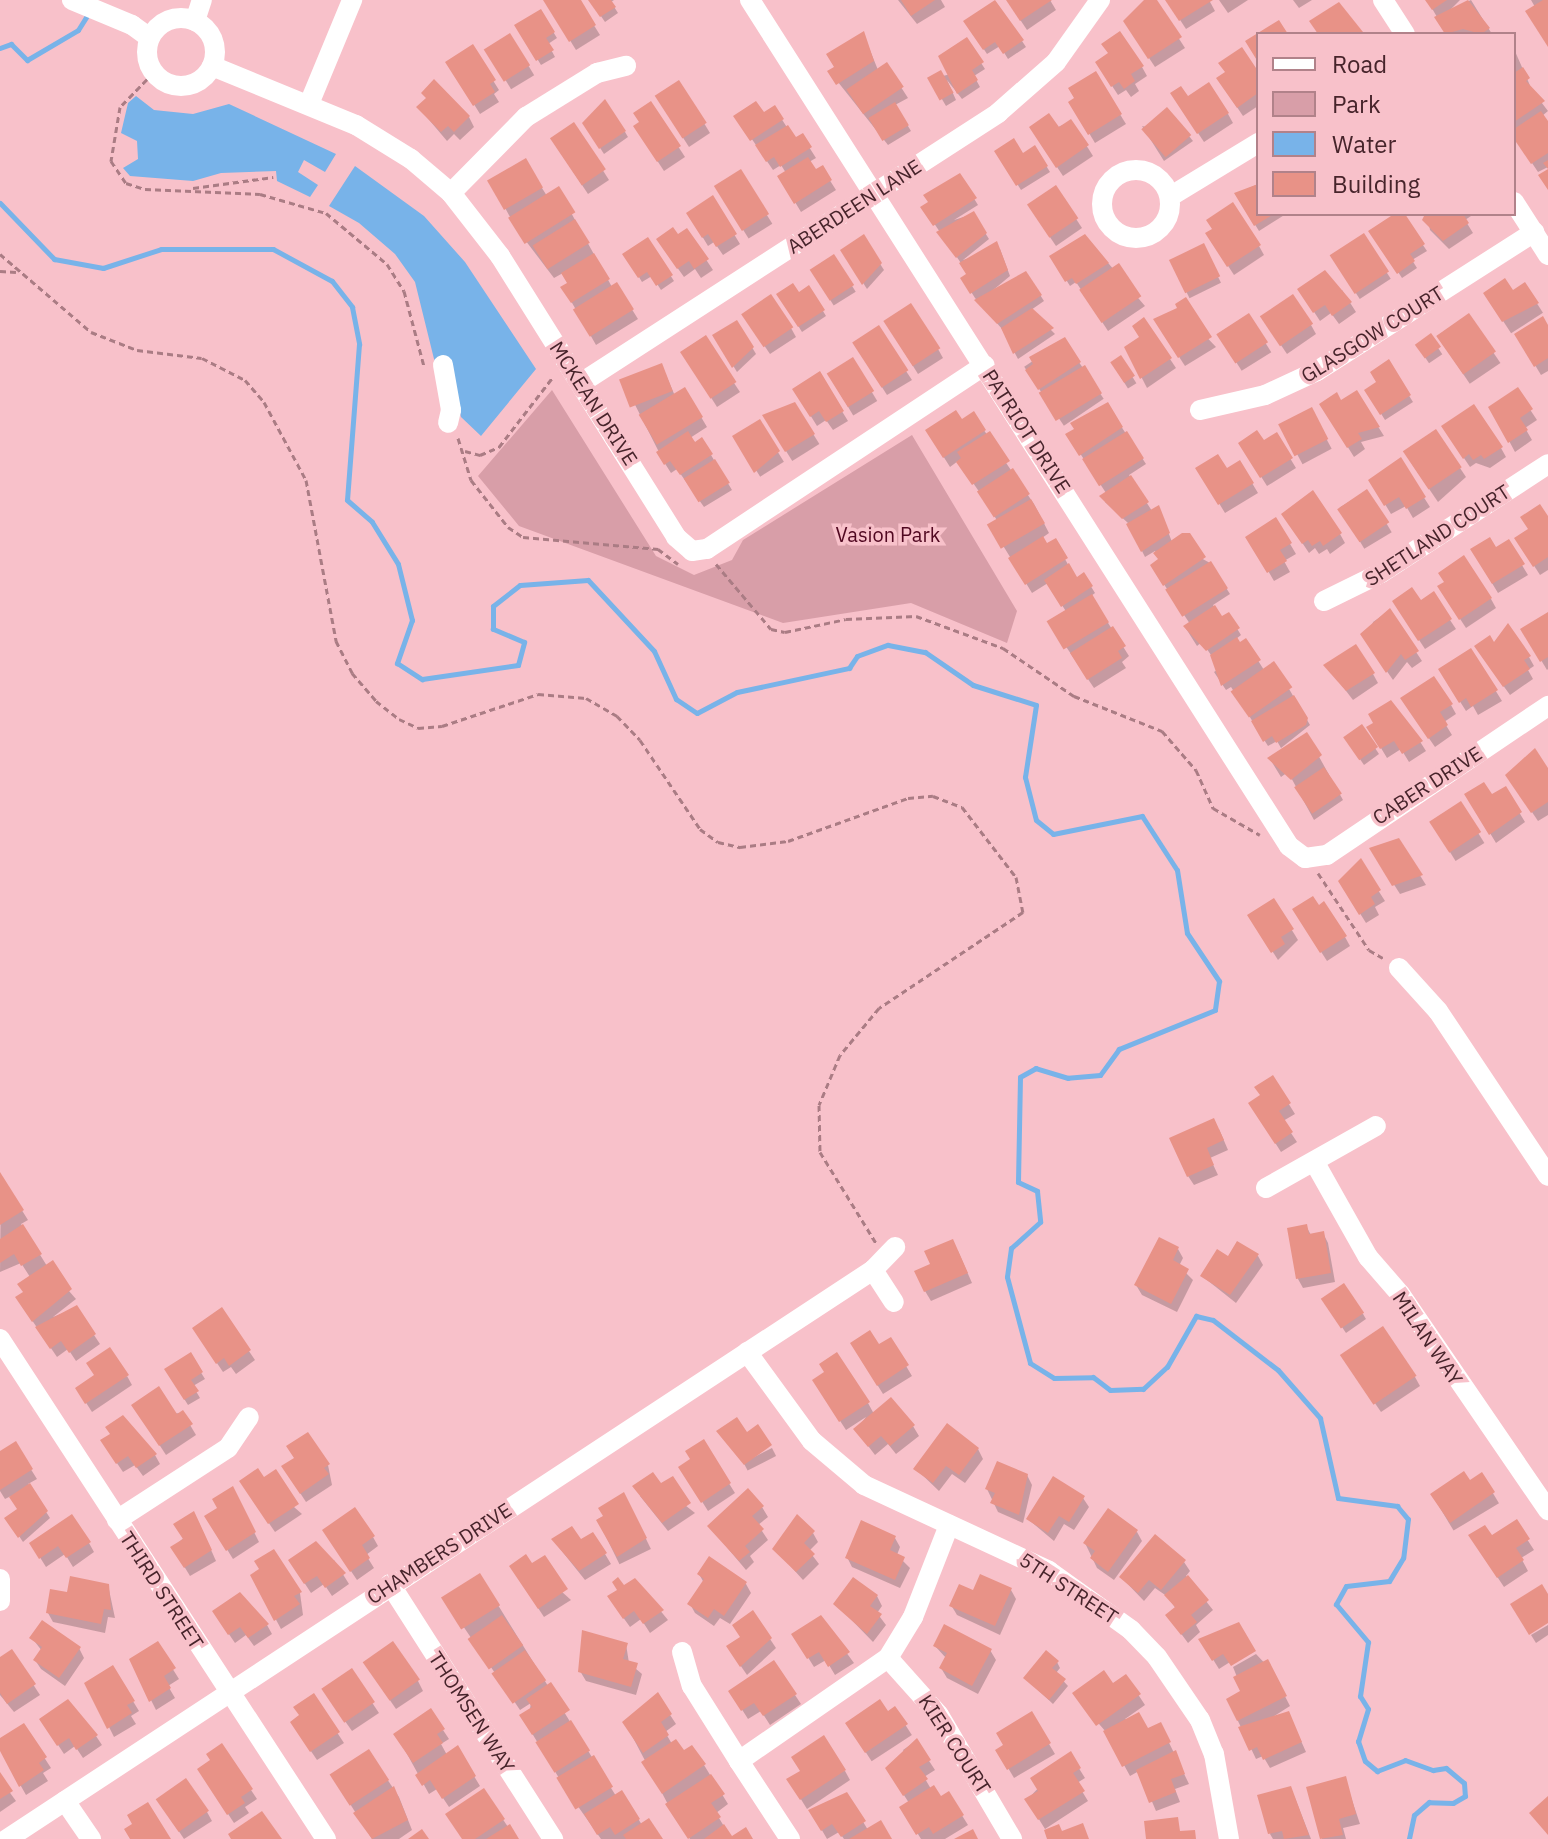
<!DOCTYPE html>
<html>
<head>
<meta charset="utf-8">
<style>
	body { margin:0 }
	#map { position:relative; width:1548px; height:1839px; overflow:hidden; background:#f8c1ca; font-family:"IBM Plex Sans",sans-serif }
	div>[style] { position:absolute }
	.green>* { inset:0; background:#d89ea8 }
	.water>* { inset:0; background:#78b3e9 }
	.shadow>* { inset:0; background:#0003; transform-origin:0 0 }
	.stream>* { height:5px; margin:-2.5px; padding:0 2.5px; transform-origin:2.5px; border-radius:2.5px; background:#78b3e9 }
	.building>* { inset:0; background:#e89287; transform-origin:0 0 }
	.path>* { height:3px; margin-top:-1.5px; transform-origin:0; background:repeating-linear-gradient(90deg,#aa7c84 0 6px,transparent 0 10px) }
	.minor>* { height:20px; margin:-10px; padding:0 10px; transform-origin:10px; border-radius:10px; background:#fff }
	.minor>.ring { margin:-10px; padding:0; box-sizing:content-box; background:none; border:20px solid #fff; border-radius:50% }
	span { translate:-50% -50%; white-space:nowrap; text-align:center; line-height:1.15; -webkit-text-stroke:7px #f8c1ca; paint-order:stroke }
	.street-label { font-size:20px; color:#47242b }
	.park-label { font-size:20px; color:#500720 }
	.legend { position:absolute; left:1256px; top:32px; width:260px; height:184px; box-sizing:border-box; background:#f8c1ca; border:2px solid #b1828a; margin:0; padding:10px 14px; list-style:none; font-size:24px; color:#47242b }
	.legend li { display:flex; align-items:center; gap:16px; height:40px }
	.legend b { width:40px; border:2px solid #b1828a }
</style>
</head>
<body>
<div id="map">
	<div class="green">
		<i style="clip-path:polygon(552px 390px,656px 556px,694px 575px,732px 560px,743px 540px,912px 435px,1017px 611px,1007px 643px,911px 603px,783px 623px,519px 526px,478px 476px)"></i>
	</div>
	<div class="water">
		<i style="clip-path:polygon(136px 96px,154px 110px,193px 114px,229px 104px,336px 154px,325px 172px,304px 160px,298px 172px,318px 185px,310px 197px,277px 181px,276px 171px,221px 173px,193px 181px,130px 176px,123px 168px,138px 159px,137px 141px,121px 133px,128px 103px)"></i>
		<i style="clip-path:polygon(355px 166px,424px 216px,465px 262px,536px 369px,481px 436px,461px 417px,449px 363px,435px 363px,415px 282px,395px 254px,359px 223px,329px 206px)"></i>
	</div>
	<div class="shadow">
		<i style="clip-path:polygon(545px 0,578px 0,600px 35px,576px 50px)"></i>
		<i style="clip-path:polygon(590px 0,614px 0,611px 2px,618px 13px,605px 22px)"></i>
		<i style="clip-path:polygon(898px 0,941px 0,945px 7px,917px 24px)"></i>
		<i style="clip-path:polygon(1007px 0,1050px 0,1056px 10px,1027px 30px)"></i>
		<i style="clip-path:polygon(1149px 0,1154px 0,1185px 48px,1155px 67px,1131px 31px)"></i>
		<i style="clip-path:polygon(1167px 0,1209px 0,1215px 11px,1186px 29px)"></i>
		<i style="clip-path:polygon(1219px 0,1248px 0,1228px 13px)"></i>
		<i style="clip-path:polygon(1293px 0,1312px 0,1299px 8px)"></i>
		<i style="clip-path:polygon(1427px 0,1460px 0,1449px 11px,1471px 0,1492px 34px,1447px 34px)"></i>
		<i style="clip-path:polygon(1531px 0,1548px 0,1548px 44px,1535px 7px)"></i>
		<i style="clip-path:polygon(996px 2px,1026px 47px,1008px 59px,1000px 46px,987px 54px,966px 22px)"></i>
		<i style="clip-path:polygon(540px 11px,557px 38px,548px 44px,555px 57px,541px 65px,517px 26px)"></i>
		<i style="clip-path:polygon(1312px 21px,1350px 23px,1362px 34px,1320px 34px)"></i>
		<i style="clip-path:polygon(863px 33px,878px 70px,886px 64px,908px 98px,895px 105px,911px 131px,888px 145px,830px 72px)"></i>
		<i style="left:510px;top:35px;width:47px;height:27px;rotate:59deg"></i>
		<i style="clip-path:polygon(966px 40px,985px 69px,974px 76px,980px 87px,962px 99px,947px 80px,956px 100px,946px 106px,930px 79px,951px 74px)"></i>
		<i style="clip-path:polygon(472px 47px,499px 90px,494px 94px,499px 102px,480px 114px,448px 62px)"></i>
		<i style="clip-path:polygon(1514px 49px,1532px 90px,1548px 111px,1542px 116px,1548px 125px,1548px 167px,1538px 172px,1514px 136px)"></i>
		<i style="clip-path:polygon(1110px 54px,1142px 67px,1147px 76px,1135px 84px,1139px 91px,1131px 97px,1126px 90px,1118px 95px,1103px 72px)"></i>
		<i style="clip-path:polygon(1095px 74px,1126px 124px,1095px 143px,1071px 103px)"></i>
		<i style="clip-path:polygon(1258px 74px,1258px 106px,1243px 116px,1224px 88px)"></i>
		<i style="clip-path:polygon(679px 82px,710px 133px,689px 147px,662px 105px)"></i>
		<i style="clip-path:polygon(1187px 99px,1228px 114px,1233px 123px,1204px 142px,1178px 103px)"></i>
		<i style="clip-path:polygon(650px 103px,685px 157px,664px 171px,641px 136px)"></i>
		<i style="clip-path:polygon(774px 107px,795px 140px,802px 136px,816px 158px,809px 162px,815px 172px,822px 168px,836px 190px,801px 212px,780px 177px,786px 173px,781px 165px,773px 170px,736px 116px,763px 115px)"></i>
		<i style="clip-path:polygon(419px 108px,469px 117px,474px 127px,460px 140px,454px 134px,447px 141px)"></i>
		<i style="clip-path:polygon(1071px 121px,1093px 156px,1063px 176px,1037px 137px)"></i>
		<i style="clip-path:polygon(584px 123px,625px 132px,628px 137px,604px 154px)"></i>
		<i style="clip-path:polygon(574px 125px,609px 180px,588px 194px,558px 149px)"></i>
		<i style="clip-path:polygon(1142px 126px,1189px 136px,1193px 141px,1164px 161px)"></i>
		<i style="clip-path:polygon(1035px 148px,1050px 172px,1021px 190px,997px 152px,1022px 156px)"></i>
		<i style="clip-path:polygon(525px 161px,547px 196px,558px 189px,612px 287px,616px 284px,638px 319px,596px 345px,563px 287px,569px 284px,563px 273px,554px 278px,516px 228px,491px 182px)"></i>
		<i style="left:740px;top:172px;width:61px;height:28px;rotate:58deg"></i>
		<i style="clip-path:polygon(960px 176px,978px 205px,954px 220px,973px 214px,989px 239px,963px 260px,1000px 249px,1010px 276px,986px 296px,1026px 273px,1044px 301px,1031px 310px,1055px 334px,1018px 359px,1002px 329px,975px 298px,963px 279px,969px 275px,923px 207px)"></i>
		<i style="clip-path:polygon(1258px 184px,1258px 214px,1286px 214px,1259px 231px,1236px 194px)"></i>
		<i style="clip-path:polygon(1056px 188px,1082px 228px,1056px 246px,1035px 215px)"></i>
		<i style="clip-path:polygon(712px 198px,740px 244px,723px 255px,714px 242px,708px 246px,688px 213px)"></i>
		<i style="clip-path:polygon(1397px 214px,1402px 214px,1427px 251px,1412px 260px,1417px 268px,1402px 278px,1371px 231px)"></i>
		<i style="clip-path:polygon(1427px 214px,1474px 214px,1465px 220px,1473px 233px,1449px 249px,1430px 230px)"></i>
		<i style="clip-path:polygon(687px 231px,713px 270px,701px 278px,695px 269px,684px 277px,664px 249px)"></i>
		<i style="clip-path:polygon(1085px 236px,1145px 306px,1108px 331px,1076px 282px,1070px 286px,1052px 257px)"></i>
		<i style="left:1363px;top:236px;width:51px;height:37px;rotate:57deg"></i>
		<i style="clip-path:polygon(863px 237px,884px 270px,867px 289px,842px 250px)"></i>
		<i style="clip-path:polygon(648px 240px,674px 281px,661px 290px,652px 276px,642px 282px,625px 254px)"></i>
		<i style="clip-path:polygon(1213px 243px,1259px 246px,1264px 255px,1234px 275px)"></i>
		<i style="left:1203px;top:246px;width:41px;height:35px;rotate:64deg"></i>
		<i style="left:834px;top:257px;width:41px;height:26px;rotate:58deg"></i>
		<i style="left:1525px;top:285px;width:33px;height:38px;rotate:57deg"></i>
		<i style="clip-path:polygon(809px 288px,826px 316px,802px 332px,779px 295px,798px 295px)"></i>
		<i style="clip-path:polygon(1342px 290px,1356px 312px,1339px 324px,1331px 313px,1320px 321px,1305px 298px)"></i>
		<i style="clip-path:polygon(1180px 309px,1216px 347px,1185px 366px,1161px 329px)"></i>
		<i style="left:1248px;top:315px;width:44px;height:35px;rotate:58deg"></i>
		<i style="left:1468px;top:315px;width:58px;height:37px;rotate:56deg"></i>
		<i style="clip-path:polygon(747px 320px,791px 328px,796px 337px,770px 354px)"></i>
		<i style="clip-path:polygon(737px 322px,756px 354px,737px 372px,715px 336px)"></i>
		<i style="clip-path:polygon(1311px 325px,1316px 334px,1287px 354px,1268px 326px)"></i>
		<i style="clip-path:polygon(1548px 329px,1548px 371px,1541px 375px,1517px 335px)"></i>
		<i style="clip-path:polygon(891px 331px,938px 349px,943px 358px,918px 374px)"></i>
		<i style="left:1430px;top:336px;width:22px;height:16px;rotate:56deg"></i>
		<i style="left:1064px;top:340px;width:71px;height:48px;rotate:56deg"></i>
		<i style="clip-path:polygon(1126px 347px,1170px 359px,1176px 368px,1147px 388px)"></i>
		<i style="clip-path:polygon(860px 353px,906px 371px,912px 380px,887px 395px)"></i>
		<i style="left:1120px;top:357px;width:31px;height:10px;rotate:58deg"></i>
		<i style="left:852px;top:359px;width:49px;height:28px;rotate:59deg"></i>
		<i style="clip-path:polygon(688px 361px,734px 383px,740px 392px,717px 407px)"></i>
		<i style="clip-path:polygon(1388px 362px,1413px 402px,1385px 420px,1367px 391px,1379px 383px)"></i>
		<i style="clip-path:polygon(819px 374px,848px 421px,833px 430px,826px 420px,817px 426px,794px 389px)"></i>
		<i style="clip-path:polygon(666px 375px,675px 396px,685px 390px,707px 427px,690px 438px,711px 455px,732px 490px,704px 507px,677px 469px,671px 473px,664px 462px,626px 387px)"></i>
		<i style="clip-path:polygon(1517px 390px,1537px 420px,1525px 428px,1532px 440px,1515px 452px,1491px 407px)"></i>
		<i style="clip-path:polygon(1357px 393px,1384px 436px,1361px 442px,1365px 449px,1354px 457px,1321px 404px,1341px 403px)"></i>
		<i style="left:795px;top:405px;width:46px;height:32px;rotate:58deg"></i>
		<i style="clip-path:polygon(1107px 405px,1146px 464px,1129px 475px,1152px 511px,1161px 513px,1172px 542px,1210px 563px,1230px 594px,1213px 605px,1222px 619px,1228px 614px,1241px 635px,1236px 639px,1239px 644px,1245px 640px,1264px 670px,1274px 663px,1310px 725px,1281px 748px,1277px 741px,1268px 746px,1231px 687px,1226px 690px,1214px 672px,1220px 668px,1202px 642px,1197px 646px,1185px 627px,1190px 624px,1152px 566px,1160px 560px,1155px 551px,1145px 557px,1128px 523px,1105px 502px,1106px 493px,1068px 435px)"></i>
		<i style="left:1311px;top:410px;width:44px;height:33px;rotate:62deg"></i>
		<i style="clip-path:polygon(973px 414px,1034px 504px,1049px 533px,1042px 538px,1047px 546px,1055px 541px,1076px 579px,1084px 575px,1095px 593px,1091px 596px,1129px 656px,1122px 662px,1126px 668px,1094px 688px,1050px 623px,1067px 613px,1048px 583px,1032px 593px,991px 526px,998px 522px,980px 493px,958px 461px,950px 467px,933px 440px)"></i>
		<i style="left:759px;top:422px;width:47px;height:28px;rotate:58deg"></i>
		<i style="clip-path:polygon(1276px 435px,1296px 468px,1267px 486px,1240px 443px,1263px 443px)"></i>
		<i style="clip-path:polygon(1449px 436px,1501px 448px,1506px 457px,1490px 468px,1476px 463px,1470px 467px)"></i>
		<i style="clip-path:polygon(1400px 460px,1430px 507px,1413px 518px,1406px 506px,1391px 514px,1371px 481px)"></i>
		<i style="clip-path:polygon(1410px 461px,1460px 468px,1466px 477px,1438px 502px)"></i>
		<i style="clip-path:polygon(1240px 463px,1258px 493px,1225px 513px,1198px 469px,1227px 471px)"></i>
		<i style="left:1367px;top:491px;width:48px;height:32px;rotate:59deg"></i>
		<i style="clip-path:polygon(1276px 520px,1296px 554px,1284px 561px,1290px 572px,1274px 581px,1248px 537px)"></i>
		<i style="clip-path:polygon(1548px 520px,1548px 570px,1540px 575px,1517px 539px)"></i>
		<i style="clip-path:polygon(1289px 523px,1340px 534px,1345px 543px,1330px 554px,1327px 549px,1319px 554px,1315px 548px,1309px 553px)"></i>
		<i style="clip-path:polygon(1508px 542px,1528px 575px,1498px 593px,1472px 550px,1495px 550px)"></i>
		<i style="clip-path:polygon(1445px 596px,1491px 599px,1496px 608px,1466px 628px)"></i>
		<i style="clip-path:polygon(1420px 603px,1450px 620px,1456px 629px,1425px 649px,1400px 611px)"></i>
		<i style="clip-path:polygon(1389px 611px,1422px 661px,1412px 668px,1407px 662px,1393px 680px,1368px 644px,1373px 622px)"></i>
		<i style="clip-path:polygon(1548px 615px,1548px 669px,1547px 670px,1523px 630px)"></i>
		<i style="clip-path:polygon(1494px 645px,1529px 657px,1534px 666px,1528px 670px,1533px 679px,1510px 695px,1482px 656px)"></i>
		<i style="clip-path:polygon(1471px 651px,1502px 701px,1478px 715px,1473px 706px,1466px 711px,1440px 670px)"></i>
		<i style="clip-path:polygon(1326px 665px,1373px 674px,1378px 683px,1353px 700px)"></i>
		<i style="clip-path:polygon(1451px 705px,1456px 714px,1444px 722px,1452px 735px,1435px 747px,1408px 708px)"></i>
		<i style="clip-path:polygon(1361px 727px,1379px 754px,1364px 765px,1349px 743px)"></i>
		<i style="clip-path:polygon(1369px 728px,1412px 729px,1426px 751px,1409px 762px,1401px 749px,1387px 758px)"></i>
		<i style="clip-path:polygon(1307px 735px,1343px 800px,1314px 820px,1288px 772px,1281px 777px,1270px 759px)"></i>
		<i style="clip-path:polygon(1548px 772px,1548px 815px,1538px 821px,1513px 784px)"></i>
		<i style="clip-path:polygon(1505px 789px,1525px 822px,1496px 843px,1467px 795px,1491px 797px)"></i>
		<i style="left:1460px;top:804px;width:46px;height:34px;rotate:58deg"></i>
		<i style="clip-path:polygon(1398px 840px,1426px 885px,1400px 894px,1372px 850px)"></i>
		<i style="clip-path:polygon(1360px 862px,1385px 901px,1375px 907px,1379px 915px,1366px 923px,1346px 891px)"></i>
		<i style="clip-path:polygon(1274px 901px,1298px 940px,1278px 960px,1250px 916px)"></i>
		<i style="clip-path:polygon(1300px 919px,1345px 937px,1350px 946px,1327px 961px)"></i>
		<i style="clip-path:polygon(1272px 1077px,1295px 1114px,1283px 1121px,1297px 1142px,1281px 1152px,1256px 1113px)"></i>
		<i style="clip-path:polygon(1219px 1129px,1228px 1150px,1210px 1158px,1218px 1175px,1194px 1185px,1188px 1176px)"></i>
		<i style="clip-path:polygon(1px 1177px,28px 1220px,21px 1224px,47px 1266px,76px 1299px,53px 1317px,76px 1308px,100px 1344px,76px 1361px,68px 1349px,57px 1357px,23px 1307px,30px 1277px,21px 1263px,0 1272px)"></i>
		<i style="clip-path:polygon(1306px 1226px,1311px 1235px,1323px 1233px,1328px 1243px,1335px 1282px,1303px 1288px,1298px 1279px)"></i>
		<i style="clip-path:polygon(1178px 1249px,1183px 1258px,1179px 1266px,1193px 1280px,1177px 1312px,1142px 1295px,1136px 1285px)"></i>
		<i style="clip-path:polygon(958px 1251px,972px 1283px,931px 1301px,925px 1291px)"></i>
		<i style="clip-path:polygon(1258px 1256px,1263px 1265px,1236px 1303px,1202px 1276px,1229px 1259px)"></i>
		<i style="clip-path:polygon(1327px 1305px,1363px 1314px,1366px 1319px,1346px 1333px)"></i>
		<i style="clip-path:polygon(221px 1310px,255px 1360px,236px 1374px,231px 1367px,223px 1372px,200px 1338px)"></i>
		<i style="clip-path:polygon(890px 1339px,912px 1376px,883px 1394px,852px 1344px,878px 1347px)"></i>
		<i style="clip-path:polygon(190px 1355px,205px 1379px,193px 1386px,200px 1398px,188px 1405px,166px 1370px)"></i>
		<i style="clip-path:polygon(1348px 1364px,1415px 1377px,1420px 1386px,1381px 1412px)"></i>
		<i style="clip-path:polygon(127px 1376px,132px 1385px,92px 1412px,83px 1398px)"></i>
		<i style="clip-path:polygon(820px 1390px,868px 1403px,874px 1414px,913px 1426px,919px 1436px,896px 1454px,888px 1444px,875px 1455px,856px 1430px,866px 1417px,846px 1430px)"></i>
		<i style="clip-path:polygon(183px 1413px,196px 1435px,166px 1455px,140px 1415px)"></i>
		<i style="clip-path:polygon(112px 1435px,155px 1455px,160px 1464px,143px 1476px,135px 1465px,123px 1472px,108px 1450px)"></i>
		<i style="clip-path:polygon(703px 1442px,735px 1493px,708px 1511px,681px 1468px,693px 1460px)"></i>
		<i style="clip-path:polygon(15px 1444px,37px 1479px,28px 1484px,50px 1518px,23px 1542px,7px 1518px,19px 1510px,11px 1496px,5px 1499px,0 1491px,0 1454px)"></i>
		<i style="left:772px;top:1448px;width:9px;height:32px;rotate:63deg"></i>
		<i style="clip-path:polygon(978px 1449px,983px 1459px,965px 1483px,952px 1474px,939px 1491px,916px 1469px)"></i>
		<i style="clip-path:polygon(328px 1465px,332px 1485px,306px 1502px,289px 1476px)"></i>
		<i style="clip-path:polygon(1027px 1475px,1032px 1485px,1023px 1523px,998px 1512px,987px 1489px)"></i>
		<i style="left:1482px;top:1475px;width:33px;height:53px;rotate:59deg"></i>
		<i style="clip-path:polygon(263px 1480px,302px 1514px,275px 1532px,247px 1491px)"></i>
		<i style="clip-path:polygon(661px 1486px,695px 1513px,668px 1531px,640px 1496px)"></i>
		<i style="clip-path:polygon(237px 1498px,259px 1542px,233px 1559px,207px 1517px)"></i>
		<i style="clip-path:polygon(1083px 1498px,1089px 1507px,1074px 1530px,1064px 1524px,1054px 1541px,1029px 1520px)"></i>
		<i style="left:629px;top:1504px;width:50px;height:35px;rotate:64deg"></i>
		<i style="clip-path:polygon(762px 1507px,768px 1517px,758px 1525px,768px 1540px,750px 1556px,754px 1562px,746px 1570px,709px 1526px)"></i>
		<i style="clip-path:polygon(1516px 1522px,1534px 1550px,1521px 1558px,1528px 1571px,1504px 1587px,1476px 1545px)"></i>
		<i style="clip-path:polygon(199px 1523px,216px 1561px,190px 1576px,173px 1548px)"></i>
		<i style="clip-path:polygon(1137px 1532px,1142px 1541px,1114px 1580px,1097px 1568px,1085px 1543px)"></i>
		<i style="clip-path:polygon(813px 1533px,818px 1542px,809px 1551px,819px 1564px,803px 1580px,775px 1549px)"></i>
		<i style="clip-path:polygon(593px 1534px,611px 1564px,585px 1580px,553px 1540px,580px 1542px)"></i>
		<i style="clip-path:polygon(373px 1537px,378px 1546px,366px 1555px,374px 1568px,357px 1580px,330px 1540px)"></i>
		<i style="clip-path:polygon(895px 1538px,900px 1547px,897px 1555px,910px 1568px,900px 1588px,852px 1567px,847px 1557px)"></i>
		<i style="clip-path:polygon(31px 1543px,89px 1543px,94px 1552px,73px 1567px,65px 1554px,46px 1567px)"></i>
		<i style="clip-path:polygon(334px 1560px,349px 1584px,332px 1596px,324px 1584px,311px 1593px,296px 1570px)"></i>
		<i style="clip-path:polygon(1184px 1562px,1190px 1571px,1186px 1576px,1213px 1610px,1196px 1625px,1200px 1632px,1188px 1643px,1168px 1616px,1176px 1609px,1168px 1597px,1155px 1588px,1144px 1601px,1121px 1577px)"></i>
		<i style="clip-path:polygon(532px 1565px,571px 1600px,544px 1617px,517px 1576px)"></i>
		<i style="clip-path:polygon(699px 1574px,746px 1584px,751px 1593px,730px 1624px,720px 1618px,714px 1626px,695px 1613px,690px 1604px,704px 1583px)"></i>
		<i style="clip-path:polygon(252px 1575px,300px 1593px,303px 1615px,281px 1629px)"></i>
		<i style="clip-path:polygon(480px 1576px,616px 1796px,622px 1793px,642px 1825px,660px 1839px,601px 1839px,565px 1788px,527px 1725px,531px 1703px,520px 1710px,444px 1598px)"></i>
		<i style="clip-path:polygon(635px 1580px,668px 1620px,650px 1633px,641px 1619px,630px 1627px,615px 1606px)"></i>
		<i style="clip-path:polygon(108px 1585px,115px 1618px,108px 1617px,105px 1633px,53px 1622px,48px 1613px,68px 1594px)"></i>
		<i style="clip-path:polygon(1011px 1590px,1016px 1599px,1000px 1635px,957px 1615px,951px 1605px,974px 1593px)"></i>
		<i style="clip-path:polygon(877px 1596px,882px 1606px,877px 1613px,886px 1625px,873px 1642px,836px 1604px)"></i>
		<i style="clip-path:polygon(821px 1618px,854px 1663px,835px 1675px,826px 1660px,814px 1667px,794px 1635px)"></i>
		<i style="clip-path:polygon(220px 1621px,267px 1625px,272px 1634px,254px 1646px,246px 1635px,235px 1643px)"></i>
		<i style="clip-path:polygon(1238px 1625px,1230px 1662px,1219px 1669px,1201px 1640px)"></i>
		<i style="clip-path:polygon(1548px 1625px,1548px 1635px,1536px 1643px,1531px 1635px)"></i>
		<i style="clip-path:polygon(32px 1638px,79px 1648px,84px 1658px,65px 1686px,41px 1669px,35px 1660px,42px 1651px)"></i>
		<i style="clip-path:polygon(770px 1639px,776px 1648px,747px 1675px,734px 1656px)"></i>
		<i style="clip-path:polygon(157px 1644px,179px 1679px,168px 1686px,175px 1698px,156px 1710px,131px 1660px)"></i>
		<i style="clip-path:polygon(626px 1644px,629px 1663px,642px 1674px,636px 1695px,586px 1681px,580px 1671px)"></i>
		<i style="clip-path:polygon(935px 1646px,990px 1650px,996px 1660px,978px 1694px,947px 1678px,941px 1668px,946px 1658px)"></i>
		<i style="clip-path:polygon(12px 1652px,40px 1695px,14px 1712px,0 1695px,0 1659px)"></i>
		<i style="clip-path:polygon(1256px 1654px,1272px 1671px,1290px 1706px,1268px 1720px,1293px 1723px,1306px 1752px,1270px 1768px,1263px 1756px,1256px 1759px,1228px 1700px,1243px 1692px,1233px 1667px)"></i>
		<i style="clip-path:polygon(1057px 1662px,1060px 1668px,1056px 1673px,1068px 1686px,1053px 1704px,1025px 1678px)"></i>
		<i style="clip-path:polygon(112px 1667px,139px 1711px,131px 1716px,136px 1724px,114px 1737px,87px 1683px)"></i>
		<i style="clip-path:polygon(351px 1671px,379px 1713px,352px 1731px,328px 1697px)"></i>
		<i style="clip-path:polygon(370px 1671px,418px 1681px,423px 1691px,396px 1709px)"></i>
		<i style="clip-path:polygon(1126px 1676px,1145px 1705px,1125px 1719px,1148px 1731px,1160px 1724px,1189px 1784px,1175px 1789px,1180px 1802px,1156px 1811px,1139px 1771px,1130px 1776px,1106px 1732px,1080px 1702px)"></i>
		<i style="clip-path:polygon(657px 1695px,676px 1724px,665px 1732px,672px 1744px,704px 1765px,728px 1804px,716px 1813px,731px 1838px,751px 1839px,690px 1839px,673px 1814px,630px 1732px)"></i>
		<i style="clip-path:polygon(795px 1695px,801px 1704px,770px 1725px,761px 1711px,748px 1719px,736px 1700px)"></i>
		<i style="clip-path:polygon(313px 1696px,344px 1743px,317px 1760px,298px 1732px)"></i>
		<i style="left:895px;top:1709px;width:31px;height:48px;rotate:57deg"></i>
		<i style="clip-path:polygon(1031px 1714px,1055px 1754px,1014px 1778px,998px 1751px)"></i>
		<i style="clip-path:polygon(23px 1725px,51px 1768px,43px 1773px,48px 1781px,26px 1795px,0 1749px,0 1741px)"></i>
		<i style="clip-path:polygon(47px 1728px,96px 1736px,102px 1745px,83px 1758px,75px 1746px,64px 1754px)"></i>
		<i style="clip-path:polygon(443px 1730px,449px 1739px,441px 1744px,447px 1755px,457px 1748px,480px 1786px,449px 1807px,437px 1789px,429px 1794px,401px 1743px)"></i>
		<i style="clip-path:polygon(916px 1741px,935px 1770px,924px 1777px,931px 1789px,940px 1798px,948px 1793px,968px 1825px,945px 1839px,921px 1839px,902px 1808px,909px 1803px,893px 1778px,906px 1755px,903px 1750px)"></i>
		<i style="clip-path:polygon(369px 1752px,399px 1797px,412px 1830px,399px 1839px,372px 1839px,332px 1775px)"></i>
		<i style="clip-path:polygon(1070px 1754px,1085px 1778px,1077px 1783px,1088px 1801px,1045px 1829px,1027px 1800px)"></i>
		<i style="clip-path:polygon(845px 1771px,850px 1780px,807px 1809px,789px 1780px,802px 1772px)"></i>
		<i style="clip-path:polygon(0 1779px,16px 1801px,0 1812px)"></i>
		<i style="clip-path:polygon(205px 1779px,251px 1790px,257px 1799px,245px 1807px,249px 1813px,234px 1823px)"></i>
		<i style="clip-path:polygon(1345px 1779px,1360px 1824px,1343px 1828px,1346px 1839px,1322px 1839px,1309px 1788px)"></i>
		<i style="clip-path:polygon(1290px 1788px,1295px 1798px,1311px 1839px,1273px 1839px,1270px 1834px)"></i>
		<i style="clip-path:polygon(484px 1791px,508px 1827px,517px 1839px,464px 1839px)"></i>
		<i style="clip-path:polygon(847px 1795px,868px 1830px,889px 1839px,844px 1839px,839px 1832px,827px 1839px,811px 1811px)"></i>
		<i style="clip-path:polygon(162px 1806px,207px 1812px,212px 1821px,184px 1839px)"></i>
	</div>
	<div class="stream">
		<i style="left:0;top:48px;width:12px;rotate:-20deg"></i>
		<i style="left:11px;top:44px;width:23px;rotate:45deg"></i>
		<i style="left:27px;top:60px;width:59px;rotate:-30.5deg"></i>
		<i style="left:78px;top:30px;width:22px;rotate:-58deg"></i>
		<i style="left:0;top:203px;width:78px;rotate:46deg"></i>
		<i style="left:54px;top:259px;width:50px;rotate:10.4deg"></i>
		<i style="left:103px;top:268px;width:61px;rotate:-18.1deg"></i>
		<i style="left:161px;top:249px;width:112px"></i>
		<i style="left:273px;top:249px;width:67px;rotate:28.5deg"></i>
		<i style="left:332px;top:281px;width:33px;rotate:52deg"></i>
		<i style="left:352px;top:307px;width:38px;rotate:79deg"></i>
		<i style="left:359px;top:344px;width:156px;rotate:94.4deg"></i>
		<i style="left:347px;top:500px;width:33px;rotate:41deg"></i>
		<i style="left:372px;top:522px;width:49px;rotate:58.2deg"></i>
		<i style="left:398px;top:564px;width:58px;rotate:76deg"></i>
		<i style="left:412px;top:620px;width:46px;rotate:109.2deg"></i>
		<i style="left:397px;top:663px;width:30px;rotate:33deg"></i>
		<i style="left:422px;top:679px;width:97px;rotate:-8.3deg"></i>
		<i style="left:518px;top:665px;width:24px;rotate:-75deg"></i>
		<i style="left:524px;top:642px;width:34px;rotate:-157deg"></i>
		<i style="left:493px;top:629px;width:23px;rotate:-90deg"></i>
		<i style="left:493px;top:606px;width:34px;rotate:-38deg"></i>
		<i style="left:520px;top:585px;width:68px;rotate:-4.2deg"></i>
		<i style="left:588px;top:580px;width:97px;rotate:47.1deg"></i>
		<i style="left:654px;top:651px;width:53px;rotate:65.4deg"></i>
		<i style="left:676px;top:699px;width:25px;rotate:34deg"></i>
		<i style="left:697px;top:713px;width:45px;rotate:-27.7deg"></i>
		<i style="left:737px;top:692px;width:115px;rotate:-12.1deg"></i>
		<i style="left:849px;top:668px;width:14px;rotate:-56deg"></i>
		<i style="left:857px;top:656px;width:33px;rotate:-20deg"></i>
		<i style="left:888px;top:645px;width:38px;rotate:11deg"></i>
		<i style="left:925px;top:652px;width:58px;rotate:34.5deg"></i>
		<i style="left:973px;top:685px;width:66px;rotate:17.6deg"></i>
		<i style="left:1036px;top:705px;width:73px;rotate:98.7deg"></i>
		<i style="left:1025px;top:777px;width:44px;rotate:75.7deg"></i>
		<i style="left:1036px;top:820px;width:22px;rotate:39deg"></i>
		<i style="left:1053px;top:834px;width:91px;rotate:-11.4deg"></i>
		<i style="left:1142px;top:816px;width:64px;rotate:57.1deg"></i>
		<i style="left:1177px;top:870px;width:64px;rotate:81deg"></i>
		<i style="left:1187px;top:933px;width:58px;rotate:56.3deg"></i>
		<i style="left:1219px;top:981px;width:29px;rotate:98deg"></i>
		<i style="left:1215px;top:1010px;width:104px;rotate:157.9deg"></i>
		<i style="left:1119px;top:1049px;width:32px;rotate:126deg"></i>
		<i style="left:1100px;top:1075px;width:32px;rotate:175deg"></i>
		<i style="left:1068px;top:1078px;width:34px;rotate:-163deg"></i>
		<i style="left:1036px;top:1068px;width:18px;rotate:151deg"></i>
		<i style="left:1020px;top:1077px;width:105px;rotate:91.1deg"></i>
		<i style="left:1018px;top:1182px;width:21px;rotate:25deg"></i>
		<i style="left:1037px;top:1191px;width:31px;rotate:84deg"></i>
		<i style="left:1040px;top:1222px;width:39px;rotate:138deg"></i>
		<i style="left:1011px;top:1248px;width:29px;rotate:98deg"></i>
		<i style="left:1007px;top:1277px;width:89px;rotate:75deg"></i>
		<i style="left:1030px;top:1363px;width:28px;rotate:32deg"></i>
		<i style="left:1054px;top:1378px;width:39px;rotate:-1deg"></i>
		<i style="left:1093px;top:1377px;width:21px;rotate:37deg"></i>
		<i style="left:1110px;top:1390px;width:33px;rotate:-2deg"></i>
		<i style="left:1143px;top:1389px;width:33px;rotate:-43deg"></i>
		<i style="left:1167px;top:1367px;width:59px;rotate:-60.4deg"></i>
		<i style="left:1196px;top:1316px;width:17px;rotate:13deg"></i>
		<i style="left:1213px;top:1320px;width:82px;rotate:37.6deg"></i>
		<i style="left:1278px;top:1370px;width:64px;rotate:48.8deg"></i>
		<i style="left:1320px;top:1418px;width:82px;rotate:77.3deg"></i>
		<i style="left:1338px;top:1498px;width:60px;rotate:7.7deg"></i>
		<i style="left:1397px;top:1506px;width:17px;rotate:50deg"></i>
		<i style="left:1408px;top:1519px;width:39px;rotate:97deg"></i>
		<i style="left:1403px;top:1558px;width:27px;rotate:121deg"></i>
		<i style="left:1389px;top:1581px;width:43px;rotate:173.4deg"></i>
		<i style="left:1346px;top:1586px;width:21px;rotate:119deg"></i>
		<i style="left:1336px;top:1604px;width:50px;rotate:49.9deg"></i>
		<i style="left:1368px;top:1642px;width:55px;rotate:98.4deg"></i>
		<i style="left:1360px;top:1696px;width:15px;rotate:58deg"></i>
		<i style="left:1368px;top:1709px;width:34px;rotate:107deg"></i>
		<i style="left:1358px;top:1741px;width:21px;rotate:71deg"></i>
		<i style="left:1365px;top:1761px;width:16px;rotate:40deg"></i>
		<i style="left:1377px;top:1771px;width:30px;rotate:-21deg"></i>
		<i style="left:1405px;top:1760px;width:30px;rotate:20deg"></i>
		<i style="left:1433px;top:1770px;width:13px;rotate:-9deg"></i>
		<i style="left:1446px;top:1768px;width:23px;rotate:40deg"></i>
		<i style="left:1464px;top:1783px;width:13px;rotate:86deg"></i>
		<i style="left:1465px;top:1796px;width:14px;rotate:150deg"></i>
		<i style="left:1453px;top:1803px;width:24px;rotate:-178deg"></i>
		<i style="left:1429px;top:1802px;width:20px;rotate:139deg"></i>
		<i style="left:1414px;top:1815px;width:25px;rotate:102deg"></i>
	</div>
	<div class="building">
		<i style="clip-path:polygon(543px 0,581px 0,596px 25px,569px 42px)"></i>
		<i style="clip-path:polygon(588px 0,611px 0,616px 7px,600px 17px)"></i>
		<i style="clip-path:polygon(901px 0,935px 0,911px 16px)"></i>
		<i style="clip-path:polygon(995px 0,1024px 40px,1003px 54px,995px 42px,983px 50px,963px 21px)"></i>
		<i style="clip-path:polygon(1006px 0,1052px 0,1020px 21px)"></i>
		<i style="clip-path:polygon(1144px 0,1157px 0,1182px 37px,1148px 59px,1123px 21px)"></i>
		<i style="clip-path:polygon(1165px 0,1213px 0,1179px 21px)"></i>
		<i style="clip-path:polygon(1425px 0,1447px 0,1432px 10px)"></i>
		<i style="clip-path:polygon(1468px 0,1490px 28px,1481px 34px,1463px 29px,1445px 34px,1434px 17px)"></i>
		<i style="clip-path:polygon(1543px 0,1548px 0,1548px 47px,1525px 11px)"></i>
		<i style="clip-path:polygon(1339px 2px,1363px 32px,1318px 34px,1309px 21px)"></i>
		<i style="clip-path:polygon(541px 9px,555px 32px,546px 38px,554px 50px,536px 61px,514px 25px)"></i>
		<i style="clip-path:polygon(1279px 20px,1288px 34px,1258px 34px,1258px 62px,1245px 41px)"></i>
		<i style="clip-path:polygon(864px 31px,874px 61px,836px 85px,827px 71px,834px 67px,826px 54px)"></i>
		<i style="clip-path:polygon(1120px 31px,1144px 66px,1131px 74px,1135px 81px,1124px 89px,1119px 82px,1111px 87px,1095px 62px,1108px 53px,1101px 44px)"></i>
		<i style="left:510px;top:33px;width:38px;height:31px;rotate:58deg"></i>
		<i style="clip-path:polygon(967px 37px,984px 62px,972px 70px,978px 80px,957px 94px,938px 56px)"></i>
		<i style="clip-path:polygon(473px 44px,496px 80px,490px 84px,495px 92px,473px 106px,445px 62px)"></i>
		<i style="clip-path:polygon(1242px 47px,1258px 71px,1258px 93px,1237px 108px,1216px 78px,1225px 72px,1218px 63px)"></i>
		<i style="left:887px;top:62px;width:30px;height:49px;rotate:56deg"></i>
		<i style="clip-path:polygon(1523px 67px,1530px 78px,1526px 81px,1545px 101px,1514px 122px,1514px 73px)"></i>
		<i style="left:941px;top:70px;width:26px;height:16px;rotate:61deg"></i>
		<i style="clip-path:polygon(1096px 71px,1122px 114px,1088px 135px,1068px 102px,1074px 98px,1068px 88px)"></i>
		<i style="clip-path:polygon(434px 79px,470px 116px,454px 132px,448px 126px,441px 132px,416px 107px,426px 98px,421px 93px)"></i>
		<i style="left:679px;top:80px;width:51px;height:29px;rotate:57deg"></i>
		<i style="clip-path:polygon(1209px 82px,1229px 113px,1197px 134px,1170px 93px,1181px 86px,1188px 96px)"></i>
		<i style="clip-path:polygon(605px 99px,626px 131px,599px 149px,582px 123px)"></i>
		<i style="clip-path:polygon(651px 101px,681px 146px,657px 162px,633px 126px,639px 122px,633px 113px)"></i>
		<i style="clip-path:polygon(756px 101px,764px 112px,775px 105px,784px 119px,750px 141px,733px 116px)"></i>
		<i style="left:895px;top:102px;width:27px;height:31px;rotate:59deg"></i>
		<i style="left:1167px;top:107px;width:37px;height:34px;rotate:49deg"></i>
		<i style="clip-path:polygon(1541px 111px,1548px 121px,1548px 153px,1531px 164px,1514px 139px,1514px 129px)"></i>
		<i style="clip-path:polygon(1049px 113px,1059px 127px,1071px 119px,1089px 145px,1056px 168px,1029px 127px)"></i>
		<i style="left:574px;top:122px;width:57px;height:29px;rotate:56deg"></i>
		<i style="clip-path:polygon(788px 125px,796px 137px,803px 133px,812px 147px,780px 167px,774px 157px,766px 162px,755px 145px)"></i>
		<i style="clip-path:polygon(1014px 138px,1023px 153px,1035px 145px,1048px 166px,1016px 186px,994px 151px)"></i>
		<i style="clip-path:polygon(808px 157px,816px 169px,823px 165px,832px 180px,794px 204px,777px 176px)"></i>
		<i style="left:526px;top:158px;width:34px;height:45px;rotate:60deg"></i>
		<i style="clip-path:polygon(1548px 160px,1548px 190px,1538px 175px,1548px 169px,1543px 163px)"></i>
		<i style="left:741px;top:169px;width:53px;height:32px;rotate:58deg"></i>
		<i style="clip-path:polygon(960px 173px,977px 198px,933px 226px,920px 207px,928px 202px,923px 195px)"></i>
		<i style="clip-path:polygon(1258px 184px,1258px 214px,1274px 214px,1254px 226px,1234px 193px)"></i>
		<i style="left:1056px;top:185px;width:40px;height:35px;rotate:56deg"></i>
		<i style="left:559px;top:186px;width:31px;height:60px;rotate:58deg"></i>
		<i style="clip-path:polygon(713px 195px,737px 234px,716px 247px,708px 234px,702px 238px,686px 213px)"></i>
		<i style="clip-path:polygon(1233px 202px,1261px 245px,1227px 267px,1205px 233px,1212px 229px,1206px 220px)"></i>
		<i style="clip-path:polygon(974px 211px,987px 233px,956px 258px,936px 232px)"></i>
		<i style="clip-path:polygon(1394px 214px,1405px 214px,1425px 244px,1410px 254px,1415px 261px,1397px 274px,1368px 231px)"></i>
		<i style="clip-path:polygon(1425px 214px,1463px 214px,1469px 223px,1443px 241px,1422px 220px)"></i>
		<i style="left:575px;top:219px;width:28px;height:50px;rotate:58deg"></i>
		<i style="clip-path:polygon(673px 227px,678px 234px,687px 228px,709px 259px,694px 269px,689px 261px,677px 269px,656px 239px)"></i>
		<i style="left:1364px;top:233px;width:46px;height:41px;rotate:57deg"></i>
		<i style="clip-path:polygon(864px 234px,882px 263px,862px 285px,840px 250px)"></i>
		<i style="clip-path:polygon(1085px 234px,1109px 263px,1076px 284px,1072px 278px,1065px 282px,1049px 256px)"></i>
		<i style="clip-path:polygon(648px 237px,673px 275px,656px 286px,647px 272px,638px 278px,622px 254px)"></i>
		<i style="clip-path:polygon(997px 241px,1008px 270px,970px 294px,960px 278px,966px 274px,959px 263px)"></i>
		<i style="left:1204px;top:243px;width:37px;height:39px;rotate:64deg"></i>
		<i style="clip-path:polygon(594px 253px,610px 279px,571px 303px,560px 287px,567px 283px,561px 273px)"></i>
		<i style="left:834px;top:254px;width:37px;height:29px;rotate:57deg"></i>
		<i style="left:1119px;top:263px;width:40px;height:48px;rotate:56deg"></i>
		<i style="clip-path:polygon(1325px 270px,1352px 302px,1332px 316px,1325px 305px,1313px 313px,1297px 289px)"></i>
		<i style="clip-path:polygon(1026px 271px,1042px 295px,997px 324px,974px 300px)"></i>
		<i style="clip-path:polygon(1505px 278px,1513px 290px,1525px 282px,1539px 303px,1502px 322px,1483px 293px)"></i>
		<i style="left:617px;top:282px;width:32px;height:52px;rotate:58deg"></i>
		<i style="clip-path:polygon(793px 283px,799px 292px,809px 285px,825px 310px,798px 327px,776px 294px)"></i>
		<i style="left:771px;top:294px;width:40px;height:36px;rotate:56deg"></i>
		<i style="left:1293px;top:294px;width:36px;height:40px;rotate:56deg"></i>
		<i style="clip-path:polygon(1186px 297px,1212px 337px,1178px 358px,1153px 319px,1177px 308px,1175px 304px)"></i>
		<i style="left:911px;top:303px;width:54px;height:33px;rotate:57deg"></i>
		<i style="clip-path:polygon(1032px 308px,1054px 328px,1013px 354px,1001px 328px)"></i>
		<i style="left:1249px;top:313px;width:35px;height:39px;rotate:57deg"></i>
		<i style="left:1469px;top:313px;width:47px;height:40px;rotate:55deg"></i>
		<i style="clip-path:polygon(1543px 316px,1548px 325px,1548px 358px,1534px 367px,1514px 334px)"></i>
		<i style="clip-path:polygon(1144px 317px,1172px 358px,1140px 379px,1124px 347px,1139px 337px,1132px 326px)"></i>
		<i style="clip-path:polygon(737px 320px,754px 347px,732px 368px,712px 335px)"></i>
		<i style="left:879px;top:325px;width:54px;height:32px;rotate:57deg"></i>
		<i style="left:1431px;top:333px;width:17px;height:20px;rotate:54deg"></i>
		<i style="left:706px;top:335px;width:56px;height:31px;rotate:57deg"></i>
		<i style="clip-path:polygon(1065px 337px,1081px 362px,1038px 390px,1025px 370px,1033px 364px,1029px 357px)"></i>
		<i style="left:1121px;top:355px;width:25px;height:13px;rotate:56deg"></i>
		<i style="left:853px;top:357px;width:40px;height:31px;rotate:58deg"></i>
		<i style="clip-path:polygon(1389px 359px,1411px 395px,1380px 415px,1364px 390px,1376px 382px,1370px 372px)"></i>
		<i style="left:662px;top:363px;width:30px;height:46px;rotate:69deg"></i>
		<i style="left:1085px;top:365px;width:33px;height:54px;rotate:59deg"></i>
		<i style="clip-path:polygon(820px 371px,844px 411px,826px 422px,819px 411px,810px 417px,792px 389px)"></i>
		<i style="left:685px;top:387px;width:35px;height:54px;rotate:59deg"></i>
		<i style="clip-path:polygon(1518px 387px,1533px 409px,1520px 418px,1528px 430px,1508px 443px,1488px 407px)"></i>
		<i style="clip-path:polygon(1357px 390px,1380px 427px,1358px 433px,1362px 439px,1347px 448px,1319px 404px,1337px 392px,1341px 400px)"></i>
		<i style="clip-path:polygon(795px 402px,815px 434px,785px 452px,762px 415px)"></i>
		<i style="clip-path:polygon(1108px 402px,1123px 427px,1079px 456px,1065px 434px,1074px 429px,1070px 423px)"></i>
		<i style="clip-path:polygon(1474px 404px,1503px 447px,1484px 459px,1481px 455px,1473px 460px,1469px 454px,1463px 459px,1441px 426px)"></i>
		<i style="left:1312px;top:407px;width:36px;height:38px;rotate:63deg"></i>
		<i style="clip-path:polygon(956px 410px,962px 419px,974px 411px,986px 430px,943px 458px,925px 430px)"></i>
		<i style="clip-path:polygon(760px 419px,780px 451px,754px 473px,732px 436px)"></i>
		<i style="left:1436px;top:429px;width:46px;height:40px;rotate:56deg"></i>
		<i style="clip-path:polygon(1257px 430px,1264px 440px,1277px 432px,1293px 458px,1260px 478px,1238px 443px)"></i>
		<i style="clip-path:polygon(688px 431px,695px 442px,702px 437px,713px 454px,680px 475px,670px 461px,664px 465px,656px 452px)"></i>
		<i style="clip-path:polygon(990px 431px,1010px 461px,972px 485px,956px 462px,961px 458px,957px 452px)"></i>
		<i style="left:1127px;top:431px;width:32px;height:53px;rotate:58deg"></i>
		<i style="clip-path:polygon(1218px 454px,1227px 468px,1240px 460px,1254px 483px,1218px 505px,1195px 468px)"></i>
		<i style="clip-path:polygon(1401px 457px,1426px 497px,1406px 509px,1399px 497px,1384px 506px,1368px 480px)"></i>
		<i style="left:715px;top:459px;width:28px;height:37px;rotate:58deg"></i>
		<i style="left:1013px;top:468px;width:31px;height:43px;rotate:57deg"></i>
		<i style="clip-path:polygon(1131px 475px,1149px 502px,1122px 519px,1099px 496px)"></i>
		<i style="left:1367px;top:489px;width:40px;height:36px;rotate:56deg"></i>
		<i style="clip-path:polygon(1313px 490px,1342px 533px,1323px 546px,1320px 541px,1312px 546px,1308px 540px,1302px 544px,1281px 514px)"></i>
		<i style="left:1031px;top:499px;width:28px;height:51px;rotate:60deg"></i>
		<i style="clip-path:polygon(1540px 504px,1548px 516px,1548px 557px,1533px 567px,1514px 538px,1528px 529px,1520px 517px)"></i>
		<i style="clip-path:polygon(1159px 505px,1170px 533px,1141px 552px,1126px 524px)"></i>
		<i style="clip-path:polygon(1276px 517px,1292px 543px,1280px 550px,1287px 561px,1267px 573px,1245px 537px)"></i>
		<i style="clip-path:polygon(1182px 533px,1190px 533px,1206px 557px,1163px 586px,1150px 565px,1158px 559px,1153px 553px)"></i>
		<i style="clip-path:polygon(1043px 536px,1047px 543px,1056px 538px,1068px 558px,1025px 585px,1008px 558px)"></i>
		<i style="clip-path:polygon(1490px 537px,1496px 547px,1509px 539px,1525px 564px,1492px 584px,1470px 549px)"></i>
		<i style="clip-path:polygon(1464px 555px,1492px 598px,1459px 620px,1437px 586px,1444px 582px,1438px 573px)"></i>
		<i style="left:1211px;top:561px;width:32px;height:54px;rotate:58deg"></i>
		<i style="clip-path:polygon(1069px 563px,1077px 577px,1084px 572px,1093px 586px,1061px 607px,1044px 580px)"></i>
		<i style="clip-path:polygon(1412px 587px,1421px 600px,1434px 591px,1452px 619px,1418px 641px,1392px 601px)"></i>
		<i style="left:1092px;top:594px;width:33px;height:53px;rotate:59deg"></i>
		<i style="clip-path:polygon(1215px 605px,1222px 616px,1229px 612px,1240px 628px,1206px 651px,1183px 626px)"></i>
		<i style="clip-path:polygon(1390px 608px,1419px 651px,1405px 660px,1401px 654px,1386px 673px,1360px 634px)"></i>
		<i style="clip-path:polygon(1548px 612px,1548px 657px,1540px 662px,1520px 629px)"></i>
		<i style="clip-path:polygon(1508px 623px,1531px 656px,1524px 660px,1530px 669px,1503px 687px,1474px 646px,1490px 635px,1494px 642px)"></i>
		<i style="clip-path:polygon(1113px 626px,1126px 646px,1118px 651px,1122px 658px,1087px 680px,1070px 653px)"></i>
		<i style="clip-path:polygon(1237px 637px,1240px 642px,1246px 638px,1261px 660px,1221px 686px,1210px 655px)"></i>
		<i style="clip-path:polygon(1356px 644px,1375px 673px,1346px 691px,1323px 665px)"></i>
		<i style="clip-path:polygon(1471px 648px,1498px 690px,1471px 707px,1466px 698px,1459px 703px,1438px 669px)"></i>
		<i style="left:1274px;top:661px;width:32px;height:53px;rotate:55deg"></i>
		<i style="clip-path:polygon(1434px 676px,1453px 704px,1440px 712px,1448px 725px,1428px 739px,1400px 698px)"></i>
		<i style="clip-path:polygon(1294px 695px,1308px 718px,1306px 725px,1276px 743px,1272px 736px,1263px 742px,1251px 721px)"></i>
		<i style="clip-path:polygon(1391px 700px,1423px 741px,1402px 754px,1394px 741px,1380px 749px,1366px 727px,1373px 723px,1368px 714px)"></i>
		<i style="left:1362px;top:724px;width:28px;height:23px;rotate:55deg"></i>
		<i style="clip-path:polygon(1307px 732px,1322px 755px,1291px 780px,1267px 758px)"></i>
		<i style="clip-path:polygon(1535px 748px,1548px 768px,1548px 802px,1531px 813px,1505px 775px)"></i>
		<i style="left:1324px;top:767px;width:32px;height:36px;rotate:56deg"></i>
		<i style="clip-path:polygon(1484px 782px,1492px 794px,1506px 786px,1522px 812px,1489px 835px,1464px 794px)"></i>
		<i style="left:1461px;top:801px;width:37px;height:38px;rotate:57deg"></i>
		<i style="clip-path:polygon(1399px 838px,1423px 875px,1392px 886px,1369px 848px)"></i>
		<i style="clip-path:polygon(1361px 858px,1381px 890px,1371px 897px,1375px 904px,1359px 915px,1338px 881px)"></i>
		<i style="clip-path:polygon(1313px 896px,1319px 905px,1324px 901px,1347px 936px,1320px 953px,1292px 909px)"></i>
		<i style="clip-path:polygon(1274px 898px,1294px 929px,1281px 937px,1285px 944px,1271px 953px,1247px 915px)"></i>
		<i style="clip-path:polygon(1273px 1075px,1291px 1103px,1279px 1111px,1293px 1132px,1275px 1144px,1248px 1103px,1260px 1095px,1254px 1087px)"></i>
		<i style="clip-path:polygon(1214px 1118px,1224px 1140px,1207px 1148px,1214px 1165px,1187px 1177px,1169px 1138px)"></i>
		<i style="clip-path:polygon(0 1172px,24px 1210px,0 1225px)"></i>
		<i style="clip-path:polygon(23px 1224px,42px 1254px,21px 1266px,14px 1254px,0 1263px,0 1239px)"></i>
		<i style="clip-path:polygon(1307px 1224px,1309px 1234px,1324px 1231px,1331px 1273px,1296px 1279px,1287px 1228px)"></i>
		<i style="clip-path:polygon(1159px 1237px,1179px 1247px,1173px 1260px,1189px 1269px,1171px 1304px,1134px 1285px)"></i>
		<i style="clip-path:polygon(953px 1239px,968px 1273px,924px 1292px,914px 1271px,930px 1264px,924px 1251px)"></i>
		<i style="clip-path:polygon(1237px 1241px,1259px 1254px,1230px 1295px,1200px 1276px,1217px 1249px,1228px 1256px)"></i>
		<i style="clip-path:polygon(53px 1260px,72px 1289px,32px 1322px,15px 1297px,23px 1292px,17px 1284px)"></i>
		<i style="left:1344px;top:1283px;width:36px;height:28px;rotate:56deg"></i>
		<i style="clip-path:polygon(77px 1305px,96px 1334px,69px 1353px,61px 1341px,50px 1349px,35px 1327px)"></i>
		<i style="clip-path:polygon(222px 1307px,251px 1350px,229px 1366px,224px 1358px,216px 1364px,192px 1328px)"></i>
		<i style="left:1383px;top:1326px;width:60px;height:52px;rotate:56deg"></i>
		<i style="clip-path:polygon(870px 1330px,879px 1344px,891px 1337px,909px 1365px,877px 1386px,850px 1343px)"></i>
		<i style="clip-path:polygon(110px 1347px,129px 1375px,85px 1404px,75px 1388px,94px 1375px,86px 1363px)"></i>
		<i style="clip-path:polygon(191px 1352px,203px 1372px,191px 1380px,199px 1391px,184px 1400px,164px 1369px)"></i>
		<i style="clip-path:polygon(837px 1352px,870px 1402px,839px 1422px,812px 1380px,824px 1372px,819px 1364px)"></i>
		<i style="clip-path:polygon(159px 1386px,177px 1414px,183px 1410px,193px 1424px,159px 1446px,131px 1405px)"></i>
		<i style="clip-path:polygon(891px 1397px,915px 1425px,890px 1446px,881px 1436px,868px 1447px,853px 1429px)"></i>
		<i style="clip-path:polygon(123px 1415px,157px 1454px,136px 1468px,128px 1456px,116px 1464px,100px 1440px,110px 1434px,105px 1427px)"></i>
		<i style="clip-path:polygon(737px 1417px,747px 1432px,758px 1424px,772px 1445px,744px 1465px,716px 1431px)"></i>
		<i style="clip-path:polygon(947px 1423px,979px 1448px,959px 1475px,946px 1466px,933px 1483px,913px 1469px)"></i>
		<i style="clip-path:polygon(308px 1432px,330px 1464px,324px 1468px,329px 1474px,300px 1494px,281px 1466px,294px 1458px,286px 1446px)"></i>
		<i style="clip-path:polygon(704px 1439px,731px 1483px,701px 1503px,678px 1467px,690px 1459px,685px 1451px)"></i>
		<i style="clip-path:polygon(16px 1441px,33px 1469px,0 1490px,0 1451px)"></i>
		<i style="clip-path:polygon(997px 1461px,1028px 1474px,1019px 1515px,990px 1503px,995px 1493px,985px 1489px)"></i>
		<i style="clip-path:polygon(258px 1468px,264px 1477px,276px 1469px,299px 1504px,268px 1524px,239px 1481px)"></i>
		<i style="clip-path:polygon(1464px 1471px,1470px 1480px,1482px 1472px,1495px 1492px,1450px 1523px,1430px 1494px)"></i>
		<i style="clip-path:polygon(653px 1472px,661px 1483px,673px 1476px,691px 1503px,662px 1523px,632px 1486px)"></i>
		<i style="clip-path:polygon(1053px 1476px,1085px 1496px,1069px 1522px,1059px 1516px,1048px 1533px,1026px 1519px)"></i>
		<i style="clip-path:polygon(30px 1483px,48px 1511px,18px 1538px,4px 1518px,17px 1509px,9px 1497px)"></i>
		<i style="clip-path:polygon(233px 1486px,256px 1532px,226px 1551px,204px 1516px,217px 1508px,212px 1499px)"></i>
		<i style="clip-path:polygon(748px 1488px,764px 1506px,752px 1516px,764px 1529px,745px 1546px,750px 1552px,739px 1561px,707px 1526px)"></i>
		<i style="clip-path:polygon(624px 1492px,647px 1538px,617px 1557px,596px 1520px,603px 1516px,598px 1508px)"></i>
		<i style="clip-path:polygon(355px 1507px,375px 1536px,362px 1545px,370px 1558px,350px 1572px,322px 1530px)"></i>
		<i style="clip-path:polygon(1108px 1508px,1138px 1530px,1108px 1572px,1090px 1558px,1095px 1551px,1083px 1543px)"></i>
		<i style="clip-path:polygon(194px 1511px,212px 1550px,184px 1568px,170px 1547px,183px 1539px,173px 1524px)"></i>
		<i style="clip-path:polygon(72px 1514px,91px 1542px,66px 1558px,58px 1546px,39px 1559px,29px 1543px)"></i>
		<i style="clip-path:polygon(797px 1514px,815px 1531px,804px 1543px,815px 1554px,796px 1572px,772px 1549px)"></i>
		<i style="clip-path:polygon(1517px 1519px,1530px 1539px,1516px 1548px,1524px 1560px,1497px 1578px,1468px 1535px,1485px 1525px,1492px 1535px)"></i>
		<i style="clip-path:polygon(861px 1520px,896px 1536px,890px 1550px,905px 1557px,895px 1580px,845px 1558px)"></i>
		<i style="clip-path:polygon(572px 1526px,581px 1539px,593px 1532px,607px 1553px,579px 1571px,551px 1539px)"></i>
		<i style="clip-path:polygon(1155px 1534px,1186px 1560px,1161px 1590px,1149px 1580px,1138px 1593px,1119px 1577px)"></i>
		<i style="clip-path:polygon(316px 1541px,346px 1573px,325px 1588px,317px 1576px,304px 1584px,288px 1560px)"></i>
		<i style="clip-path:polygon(274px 1549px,302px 1592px,294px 1596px,300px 1604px,274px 1621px,250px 1575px,259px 1569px,254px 1561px)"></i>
		<i style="clip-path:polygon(526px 1554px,532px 1563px,545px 1555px,568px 1589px,538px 1609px,509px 1566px)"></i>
		<i style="clip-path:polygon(709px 1556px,747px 1582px,724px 1616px,714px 1609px,708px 1618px,687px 1604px,704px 1579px,697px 1574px)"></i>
		<i style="left:480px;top:1573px;width:38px;height:46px;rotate:58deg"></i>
		<i style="clip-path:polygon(980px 1574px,1012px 1588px,995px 1626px,949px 1606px,959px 1584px,973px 1590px)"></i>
		<i style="clip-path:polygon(1188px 1575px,1209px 1600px,1191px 1615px,1197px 1622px,1181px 1635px,1165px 1615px,1175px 1607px,1164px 1595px)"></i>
		<i style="clip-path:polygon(70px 1576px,109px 1584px,111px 1610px,104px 1609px,101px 1624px,46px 1613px,50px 1589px,67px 1592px)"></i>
		<i style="clip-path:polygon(618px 1577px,624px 1585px,635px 1578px,664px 1610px,643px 1624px,634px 1611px,623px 1619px,607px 1596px,617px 1590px,612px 1582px)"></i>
		<i style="clip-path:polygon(853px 1577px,878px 1595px,870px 1606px,882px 1614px,867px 1634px,833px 1604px)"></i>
		<i style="clip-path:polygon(1542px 1584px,1548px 1594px,1548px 1623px,1529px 1635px,1510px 1604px)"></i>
		<i style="clip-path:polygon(240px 1592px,269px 1624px,248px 1638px,240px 1627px,228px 1635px,212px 1611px)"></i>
		<i style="clip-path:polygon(753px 1610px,772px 1638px,740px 1667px,726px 1646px,740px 1637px,732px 1625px)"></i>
		<i style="left:502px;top:1615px;width:37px;height:42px;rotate:55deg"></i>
		<i style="clip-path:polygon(821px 1615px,850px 1652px,828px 1667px,819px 1652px,807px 1659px,791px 1634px)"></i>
		<i style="clip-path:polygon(42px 1620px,81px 1647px,59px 1678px,33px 1660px,42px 1647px,29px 1638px)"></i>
		<i style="clip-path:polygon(1239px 1622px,1256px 1651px,1231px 1666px,1223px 1654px,1212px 1661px,1198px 1639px)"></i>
		<i style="clip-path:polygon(944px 1624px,992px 1649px,972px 1686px,939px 1668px,947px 1653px,933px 1646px)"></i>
		<i style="clip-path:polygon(582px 1630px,628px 1643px,623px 1659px,638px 1663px,631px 1687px,578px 1672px)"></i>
		<i style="clip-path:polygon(158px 1641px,176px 1668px,164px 1676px,171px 1688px,149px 1702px,129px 1659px)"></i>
		<i style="left:393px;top:1641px;width:47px;height:37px;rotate:55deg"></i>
		<i style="clip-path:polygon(12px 1649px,36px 1684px,7px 1704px,0 1693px,0 1657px)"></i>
		<i style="left:525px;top:1650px;width:37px;height:41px;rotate:55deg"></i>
		<i style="clip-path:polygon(1046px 1650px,1059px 1661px,1052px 1668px,1066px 1679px,1049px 1700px,1023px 1678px)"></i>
		<i style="clip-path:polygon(1268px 1659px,1287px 1696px,1237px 1721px,1226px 1699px,1240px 1691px,1233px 1677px)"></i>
		<i style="clip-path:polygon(774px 1660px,797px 1694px,763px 1716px,754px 1703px,741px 1711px,728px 1691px)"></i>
		<i style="clip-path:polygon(113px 1665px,135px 1701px,127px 1705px,132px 1713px,107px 1729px,84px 1683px)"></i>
		<i style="left:352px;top:1668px;width:41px;height:37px;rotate:56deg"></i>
		<i style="clip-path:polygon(1104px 1670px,1113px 1683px,1126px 1674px,1141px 1694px,1096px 1726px,1072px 1693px)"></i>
		<i style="clip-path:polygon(551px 1682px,570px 1710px,532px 1735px,519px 1715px,532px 1707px,526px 1699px)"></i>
		<i style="clip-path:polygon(658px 1692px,672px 1714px,661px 1722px,669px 1735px,643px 1753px,622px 1722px)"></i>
		<i style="clip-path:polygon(314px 1693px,340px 1732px,310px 1752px,290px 1722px,299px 1715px,293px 1707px)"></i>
		<i style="clip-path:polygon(68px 1699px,98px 1735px,76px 1750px,69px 1738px,57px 1746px,39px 1719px)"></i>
		<i style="clip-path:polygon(880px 1699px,888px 1711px,895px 1706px,908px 1724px,865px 1753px,845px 1723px)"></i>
		<i style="clip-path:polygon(431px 1708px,445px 1729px,437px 1734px,443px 1743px,413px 1763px,393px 1734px)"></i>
		<i style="clip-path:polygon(1032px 1711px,1051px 1743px,1007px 1770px,995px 1750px,1003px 1745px,996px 1733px)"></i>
		<i style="clip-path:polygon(1289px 1711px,1302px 1742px,1263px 1760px,1257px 1747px,1249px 1751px,1238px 1727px)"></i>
		<i style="clip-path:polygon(1139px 1712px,1148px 1728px,1161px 1722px,1171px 1742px,1122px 1767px,1103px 1731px)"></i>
		<i style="left:571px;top:1720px;width:36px;height:42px;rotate:58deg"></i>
		<i style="clip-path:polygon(24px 1723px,47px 1757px,39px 1763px,44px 1770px,19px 1787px,0 1751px,0 1738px)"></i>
		<i style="clip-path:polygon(824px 1735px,846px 1770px,800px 1800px,786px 1779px,800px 1771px,791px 1757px)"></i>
		<i style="clip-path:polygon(917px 1738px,931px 1760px,919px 1767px,928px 1779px,903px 1796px,885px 1768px)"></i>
		<i style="clip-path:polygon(676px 1739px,684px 1750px,692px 1745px,706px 1764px,662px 1794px,641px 1762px)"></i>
		<i style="clip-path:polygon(222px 1743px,253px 1789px,241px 1797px,245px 1803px,227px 1815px,197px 1769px,210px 1760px,206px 1754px)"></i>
		<i style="clip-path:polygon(458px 1745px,476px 1776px,442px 1799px,430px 1780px,422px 1786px,415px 1775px)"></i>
		<i style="left:369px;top:1749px;width:37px;height:47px;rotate:57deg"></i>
		<i style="clip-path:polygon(1176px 1750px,1185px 1774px,1171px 1779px,1176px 1792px,1149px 1803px,1136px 1770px)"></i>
		<i style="clip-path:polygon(1071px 1751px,1081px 1768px,1073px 1773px,1085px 1791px,1038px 1820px,1024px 1799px,1038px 1791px,1030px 1778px)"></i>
		<i style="left:594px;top:1755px;width:37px;height:44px;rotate:59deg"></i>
		<i style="clip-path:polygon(0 1772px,13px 1791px,0 1799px)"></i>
		<i style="clip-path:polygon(711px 1774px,725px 1794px,711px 1803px,721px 1817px,688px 1839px,665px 1804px)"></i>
		<i style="clip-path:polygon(1346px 1776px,1356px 1814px,1339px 1819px,1343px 1835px,1320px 1839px,1306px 1787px)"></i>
		<i style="left:186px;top:1778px;width:40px;height:37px;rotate:55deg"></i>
		<i style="clip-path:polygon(934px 1785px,941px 1796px,949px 1791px,964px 1815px,933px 1834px,929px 1827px,916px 1835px,899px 1807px)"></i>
		<i style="clip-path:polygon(394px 1786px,408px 1820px,372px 1839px,353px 1813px)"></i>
		<i style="clip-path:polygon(1291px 1786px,1309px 1835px,1284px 1839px,1282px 1831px,1268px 1834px,1257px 1795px)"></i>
		<i style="clip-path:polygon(484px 1788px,505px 1819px,475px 1839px,462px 1839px,445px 1814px)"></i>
		<i style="clip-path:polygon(622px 1790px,640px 1819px,615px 1835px,610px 1827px,597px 1835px,584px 1814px)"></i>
		<i style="clip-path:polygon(847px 1792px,866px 1821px,841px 1837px,832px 1824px,821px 1831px,808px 1810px)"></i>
		<i style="clip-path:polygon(1548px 1796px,1548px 1835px,1529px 1813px)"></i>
		<i style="clip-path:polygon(148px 1802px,171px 1839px,130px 1839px,124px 1829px,132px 1824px,127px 1815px)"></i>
		<i style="clip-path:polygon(262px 1811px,282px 1839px,231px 1839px,228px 1834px)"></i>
		<i style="clip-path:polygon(1178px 1817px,1180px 1831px,1195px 1830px,1196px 1839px,1146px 1839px,1144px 1821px)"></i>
		<i style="clip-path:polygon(649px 1818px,663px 1839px,626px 1839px,623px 1835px)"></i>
		<i style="clip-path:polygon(881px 1820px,892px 1839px,849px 1839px)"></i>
		<i style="clip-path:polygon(1083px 1823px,1089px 1839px,1047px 1839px,1044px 1830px,1059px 1824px,1062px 1831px)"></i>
		<i style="clip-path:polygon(510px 1824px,519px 1839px,486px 1839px)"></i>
		<i style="clip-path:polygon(724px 1824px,732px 1836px,746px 1827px,753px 1839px,704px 1839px)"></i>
		<i style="clip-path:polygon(422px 1829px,429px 1839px,408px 1839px)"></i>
		<i style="clip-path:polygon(973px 1829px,978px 1839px,954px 1839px)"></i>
	</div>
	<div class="path">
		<i style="left:154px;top:72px;width:49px;rotate:134.2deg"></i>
		<i style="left:120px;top:107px;width:55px;rotate:99.5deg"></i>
		<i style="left:111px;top:161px;width:27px;rotate:56deg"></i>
		<i style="left:126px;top:183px;width:20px;rotate:18deg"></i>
		<i style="left:145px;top:189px;width:115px;rotate:2.5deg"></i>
		<i style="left:260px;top:194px;width:69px;rotate:16.1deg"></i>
		<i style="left:326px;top:213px;width:80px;rotate:39.9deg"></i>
		<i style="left:387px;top:264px;width:32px;rotate:58deg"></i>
		<i style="left:404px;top:291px;width:78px;rotate:75.1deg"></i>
		<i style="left:193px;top:188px;width:81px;rotate:-7.8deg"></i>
		<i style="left:0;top:254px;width:120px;rotate:40.6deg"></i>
		<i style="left:91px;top:332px;width:49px;rotate:21.4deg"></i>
		<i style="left:137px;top:350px;width:65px;rotate:7deg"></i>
		<i style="left:202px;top:358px;width:48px;rotate:27.1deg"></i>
		<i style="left:245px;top:380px;width:29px;rotate:49deg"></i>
		<i style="left:264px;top:402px;width:89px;rotate:61.7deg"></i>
		<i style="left:306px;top:480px;width:164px;rotate:79.4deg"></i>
		<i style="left:336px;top:641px;width:36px;rotate:63deg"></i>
		<i style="left:352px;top:673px;width:37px;rotate:49deg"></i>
		<i style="left:376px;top:701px;width:29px;rotate:38deg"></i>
		<i style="left:399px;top:719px;width:21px;rotate:25deg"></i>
		<i style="left:418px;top:728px;width:24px;rotate:-5deg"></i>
		<i style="left:442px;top:726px;width:101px;rotate:-18.4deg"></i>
		<i style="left:538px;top:694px;width:48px;rotate:4.8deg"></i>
		<i style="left:586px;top:698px;width:36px;rotate:30deg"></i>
		<i style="left:617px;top:716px;width:33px;rotate:46deg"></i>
		<i style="left:640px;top:740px;width:107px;rotate:56deg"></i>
		<i style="left:700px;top:829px;width:22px;rotate:36deg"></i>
		<i style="left:718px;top:842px;width:23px;rotate:13deg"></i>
		<i style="left:740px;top:847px;width:48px;rotate:-7.1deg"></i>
		<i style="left:788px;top:841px;width:127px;rotate:-19.7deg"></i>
		<i style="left:908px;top:798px;width:25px;rotate:-5deg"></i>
		<i style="left:933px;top:796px;width:31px;rotate:21deg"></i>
		<i style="left:962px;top:807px;width:88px;rotate:52.4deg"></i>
		<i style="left:1016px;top:877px;width:36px;rotate:79deg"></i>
		<i style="left:1023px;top:912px;width:173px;rotate:146.3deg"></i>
		<i style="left:879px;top:1008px;width:61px;rotate:129.7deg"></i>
		<i style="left:840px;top:1055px;width:54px;rotate:112.8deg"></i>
		<i style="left:819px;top:1105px;width:47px;rotate:88.8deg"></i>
		<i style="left:820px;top:1152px;width:107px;rotate:58.4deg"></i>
		<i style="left:0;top:271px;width:16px;rotate:4deg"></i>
		<i style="left:458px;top:438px;width:44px;rotate:72.8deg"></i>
		<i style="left:471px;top:480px;width:60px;rotate:51.8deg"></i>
		<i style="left:508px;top:527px;width:18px;rotate:34deg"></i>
		<i style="left:523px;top:537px;width:136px;rotate:5.1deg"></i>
		<i style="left:658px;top:549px;width:25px;rotate:37deg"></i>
		<i style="left:465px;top:451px;width:16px;rotate:15deg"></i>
		<i style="left:480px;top:455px;width:21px;rotate:-23deg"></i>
		<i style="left:499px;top:447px;width:88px;rotate:-52.4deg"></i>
		<i style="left:716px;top:564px;width:85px;rotate:49.8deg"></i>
		<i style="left:771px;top:629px;width:14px;rotate:12deg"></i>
		<i style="left:785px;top:632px;width:62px;rotate:-12deg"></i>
		<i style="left:846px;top:619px;width:70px;rotate:-2.5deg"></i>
		<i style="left:916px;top:616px;width:93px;rotate:20.2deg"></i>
		<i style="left:1003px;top:648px;width:86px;rotate:34.1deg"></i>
		<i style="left:1074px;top:696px;width:95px;rotate:21.7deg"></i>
		<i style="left:1162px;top:731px;width:52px;rotate:48.9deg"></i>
		<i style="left:1196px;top:770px;width:42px;rotate:65.9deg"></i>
		<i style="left:1213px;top:808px;width:54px;rotate:29.9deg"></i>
		<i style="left:1318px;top:873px;width:92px;rotate:56.5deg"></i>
		<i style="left:1369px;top:950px;width:16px;rotate:30deg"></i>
	</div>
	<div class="minor">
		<i style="left:72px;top:0;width:65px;rotate:22.6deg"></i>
		<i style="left:132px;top:25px;width:22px;rotate:36deg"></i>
		<i style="left:750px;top:0;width:1003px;rotate:57.5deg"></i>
		<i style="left:1289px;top:846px;width:20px;rotate:37deg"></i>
		<i style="left:1305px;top:858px;width:22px;rotate:-8deg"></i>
		<i style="left:1327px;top:855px;width:267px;rotate:-34deg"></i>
		<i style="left:1383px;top:0;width:40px;rotate:57.1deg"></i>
		<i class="ring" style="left:147px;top:18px;width:48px;height:48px"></i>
		<i style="left:195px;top:21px;width:22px;rotate:-72deg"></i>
		<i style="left:212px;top:66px;width:156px;rotate:22.3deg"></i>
		<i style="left:356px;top:125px;width:65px;rotate:31.7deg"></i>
		<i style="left:411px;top:159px;width:52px;rotate:40.4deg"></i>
		<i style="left:451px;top:193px;width:80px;rotate:52.1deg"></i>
		<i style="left:500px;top:256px;width:332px;rotate:57.9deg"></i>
		<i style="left:676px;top:537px;width:21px;rotate:41deg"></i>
		<i style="left:692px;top:551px;width:15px;rotate:-8deg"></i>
		<i style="left:707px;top:549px;width:333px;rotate:-33.5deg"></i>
		<i style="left:309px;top:104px;width:113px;rotate:-67.5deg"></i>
		<i class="ring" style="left:1102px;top:170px;width:48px;height:48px"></i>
		<i style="left:451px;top:193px;width:107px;rotate:-45.4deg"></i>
		<i style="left:526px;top:117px;width:84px;rotate:-31.8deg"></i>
		<i style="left:597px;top:73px;width:30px;rotate:-14deg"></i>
		<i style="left:1171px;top:196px;width:102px;rotate:-31.3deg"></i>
		<i style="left:1514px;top:202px;width:63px;rotate:57.3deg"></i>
		<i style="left:443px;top:365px;width:46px;rotate:79.9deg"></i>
		<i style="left:451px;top:410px;width:13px;rotate:103deg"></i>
		<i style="left:581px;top:383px;width:497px;rotate:-32.9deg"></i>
		<i style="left:998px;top:113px;width:77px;rotate:-41.3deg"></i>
		<i style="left:1056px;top:62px;width:76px;rotate:-54.6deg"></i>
		<i style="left:1200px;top:410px;width:67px;rotate:-13deg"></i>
		<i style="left:1265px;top:395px;width:57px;rotate:-24.8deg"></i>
		<i style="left:1317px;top:371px;width:258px;rotate:-32.6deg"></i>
		<i style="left:1324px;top:601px;width:64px;rotate:-26.2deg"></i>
		<i style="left:1381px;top:573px;width:199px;rotate:-33.1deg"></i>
		<i style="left:1399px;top:968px;width:58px;rotate:47.8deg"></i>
		<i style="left:1438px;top:1011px;width:198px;rotate:56.3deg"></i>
		<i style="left:1315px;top:1163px;width:108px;rotate:60.6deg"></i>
		<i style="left:1368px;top:1257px;width:49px;rotate:49.1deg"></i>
		<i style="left:1400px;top:1294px;width:262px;rotate:55.6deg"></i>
		<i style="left:1266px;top:1188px;width:126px;rotate:-29.4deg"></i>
		<i style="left:873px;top:1270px;width:38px;rotate:57deg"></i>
		<i style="left:0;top:1339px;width:597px;rotate:56.9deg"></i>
		<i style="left:747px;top:1352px;width:110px;rotate:53.9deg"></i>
		<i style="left:812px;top:1441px;width:68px;rotate:40.2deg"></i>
		<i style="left:864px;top:1485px;width:204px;rotate:24.9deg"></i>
		<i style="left:1049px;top:1571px;width:101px;rotate:35.7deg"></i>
		<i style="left:1131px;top:1630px;width:37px;rotate:46deg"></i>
		<i style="left:1157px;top:1657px;width:76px;rotate:55.7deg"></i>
		<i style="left:1200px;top:1720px;width:37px;rotate:68deg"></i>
		<i style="left:1214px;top:1754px;width:86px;rotate:80deg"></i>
		<i style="left:117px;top:1520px;width:132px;rotate:-33deg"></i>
		<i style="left:228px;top:1448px;width:37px;rotate:-56deg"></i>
		<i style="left:0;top:1579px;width:22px;rotate:90deg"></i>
		<i style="left:390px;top:1584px;width:303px;rotate:57.4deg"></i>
		<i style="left:682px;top:1652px;width:35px;rotate:74deg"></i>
		<i style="left:692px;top:1686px;width:89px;rotate:57.9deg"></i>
		<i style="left:888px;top:1658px;width:76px;rotate:48.2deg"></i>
		<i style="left:939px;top:1715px;width:144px;rotate:59.5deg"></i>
		<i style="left:65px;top:1801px;width:46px;rotate:55.6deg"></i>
		<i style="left:7px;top:1839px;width:1036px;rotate:-33.31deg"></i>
		<i style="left:873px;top:1270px;width:32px;rotate:-46deg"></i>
		<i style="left:790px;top:1839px;width:93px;rotate:-123.2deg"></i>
		<i style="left:739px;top:1761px;width:181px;rotate:-34.7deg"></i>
		<i style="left:888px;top:1658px;width:48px;rotate:-58.6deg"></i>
		<i style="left:913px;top:1617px;width:99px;rotate:-68.6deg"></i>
	</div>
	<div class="street-label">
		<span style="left:854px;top:206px;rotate:-33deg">ABERDEEN LANE</span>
		<span style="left:1372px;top:334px;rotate:-32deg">GLASGOW COURT</span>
		<span style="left:594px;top:403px;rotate:57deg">MCKEAN DRIVE</span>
		<span style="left:1027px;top:431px;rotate:57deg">PATRIOT DRIVE</span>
		<span style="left:1437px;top:535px;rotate:-33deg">SHETLAND COURT</span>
		<span style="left:1427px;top:785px;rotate:-33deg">CABER DRIVE</span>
		<span style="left:1428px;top:1338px;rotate:56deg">MILAN WAY</span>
		<span style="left:439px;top:1553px;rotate:-33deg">CHAMBERS DRIVE</span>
		<span style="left:1069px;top:1588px;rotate:33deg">5TH STREET</span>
		<span style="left:162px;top:1590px;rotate:57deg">THIRD STREET</span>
		<span style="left:472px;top:1712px;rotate:57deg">THOMSEN WAY</span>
		<span style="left:955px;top:1744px;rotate:57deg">KIER COURT</span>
	</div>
	<div class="park-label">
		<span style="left:888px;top:534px">Vasion Park</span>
	</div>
	<ul class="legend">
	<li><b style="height:10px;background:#fff"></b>Road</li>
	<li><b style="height:22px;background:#d89ea8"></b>Park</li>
	<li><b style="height:22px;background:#78b3e9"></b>Water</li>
	<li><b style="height:22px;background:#e89287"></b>Building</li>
	</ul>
</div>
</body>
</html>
